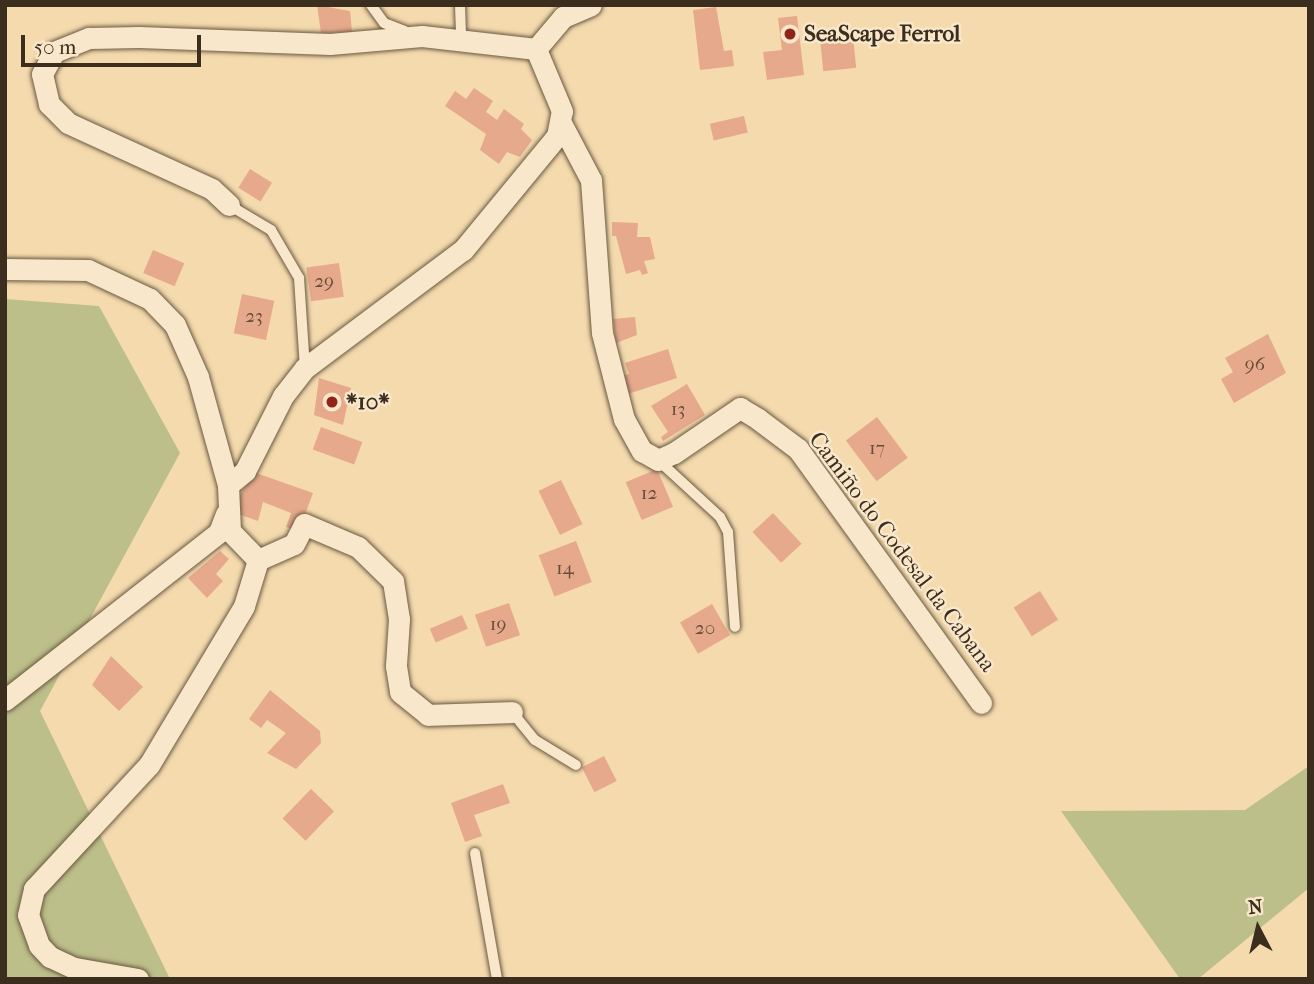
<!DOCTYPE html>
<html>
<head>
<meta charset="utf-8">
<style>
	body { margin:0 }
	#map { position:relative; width:1314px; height:984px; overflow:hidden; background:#f4daad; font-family:"IM FELL French Canon",serif }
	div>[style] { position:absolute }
	.green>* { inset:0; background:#bcbf89 }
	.building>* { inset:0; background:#e6a98b; transform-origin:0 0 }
	.roads { filter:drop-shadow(0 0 2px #6a5942) drop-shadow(0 0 2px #6a5942) }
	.lane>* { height:10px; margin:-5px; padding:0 5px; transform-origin:5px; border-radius:5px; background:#f8e7ca }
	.street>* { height:21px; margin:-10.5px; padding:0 10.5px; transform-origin:10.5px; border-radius:10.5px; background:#f8e7ca }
	.dots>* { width:19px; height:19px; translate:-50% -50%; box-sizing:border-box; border:4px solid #f8e7ca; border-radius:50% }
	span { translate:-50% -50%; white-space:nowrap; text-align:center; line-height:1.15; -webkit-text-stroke:5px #f8e7ca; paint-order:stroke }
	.number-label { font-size:19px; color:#664d39 }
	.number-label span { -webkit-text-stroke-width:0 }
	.poi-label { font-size:23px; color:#3c2e1e; font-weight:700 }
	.left { translate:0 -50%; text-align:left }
	.street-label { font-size:23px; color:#3c2e1e }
	.frame { position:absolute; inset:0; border:7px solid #3c2e1e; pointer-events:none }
	.north { position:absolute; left:1223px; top:893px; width:70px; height:70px; -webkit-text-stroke:5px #f8e7ca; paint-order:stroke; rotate:353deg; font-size:19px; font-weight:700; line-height:28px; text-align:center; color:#3c2e1e }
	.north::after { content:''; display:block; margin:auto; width:24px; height:32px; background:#3c2e1e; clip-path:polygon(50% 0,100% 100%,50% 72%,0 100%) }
	.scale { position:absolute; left:21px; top:35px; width:180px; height:32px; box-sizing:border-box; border:4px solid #3c2e1e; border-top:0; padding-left:9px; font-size:21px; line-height:24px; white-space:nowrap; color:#3c2e1e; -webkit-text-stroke:5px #f8e7ca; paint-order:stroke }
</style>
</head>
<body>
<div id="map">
	<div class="green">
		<i style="clip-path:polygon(5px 299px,99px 306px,180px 453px,40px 711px,170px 979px,5px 979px)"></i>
		<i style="clip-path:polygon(1309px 766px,1309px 888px,1198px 979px,1180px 979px,1061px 811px,1245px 810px)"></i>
	</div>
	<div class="building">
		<i style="clip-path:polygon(317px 5px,350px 11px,352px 32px,321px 33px)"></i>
		<i style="clip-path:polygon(716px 7px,724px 51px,732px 50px,734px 66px,700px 70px,693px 10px)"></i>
		<i style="clip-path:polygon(797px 16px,804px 75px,767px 80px,763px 52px,782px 50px,778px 18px)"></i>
		<i style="left:852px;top:28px;width:40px;height:33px;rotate:84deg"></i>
		<i style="clip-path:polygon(474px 88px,493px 101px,486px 112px,497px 120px,504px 109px,524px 124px,521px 129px,532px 140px,520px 157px,507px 152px,499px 164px,480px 150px,486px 134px,445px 106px,455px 91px,466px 99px)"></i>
		<i style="left:744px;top:116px;width:17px;height:35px;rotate:77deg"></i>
		<i style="left:250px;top:169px;width:26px;height:22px;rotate:32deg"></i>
		<i style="clip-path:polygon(612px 222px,638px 223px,637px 237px,650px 237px,655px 259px,644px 261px,648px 273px,642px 275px,640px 270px,626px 274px,616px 236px,612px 236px)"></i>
		<i style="left:153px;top:250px;width:34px;height:25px;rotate:23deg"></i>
		<i style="left:339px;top:263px;width:34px;height:33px;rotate:82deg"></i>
		<i style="left:242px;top:294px;width:33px;height:40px;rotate:12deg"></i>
		<i style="clip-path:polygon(635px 317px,637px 335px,616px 343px,613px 319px)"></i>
		<i style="clip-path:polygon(1268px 334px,1286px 373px,1234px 403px,1221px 379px,1233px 372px,1225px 358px)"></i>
		<i style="clip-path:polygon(668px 349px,677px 378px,628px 394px,623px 376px,629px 374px,625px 363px)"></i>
		<i style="clip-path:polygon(319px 378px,351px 388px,343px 425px,314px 415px)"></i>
		<i style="clip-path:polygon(687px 384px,705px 415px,663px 441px,661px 437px,668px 432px,651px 406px)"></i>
		<i style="left:877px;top:417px;width:51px;height:39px;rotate:53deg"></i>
		<i style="left:321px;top:427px;width:44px;height:24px;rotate:20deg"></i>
		<i style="left:657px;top:469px;width:41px;height:34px;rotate:67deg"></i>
		<i style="clip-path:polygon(253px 472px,313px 493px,299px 531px,286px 527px,291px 513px,263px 502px,258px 521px,238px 514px,239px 497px)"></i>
		<i style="left:561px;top:480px;width:49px;height:25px;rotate:64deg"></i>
		<i style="left:773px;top:513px;width:42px;height:28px;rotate:47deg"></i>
		<i style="left:576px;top:541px;width:44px;height:40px;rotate:69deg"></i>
		<i style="clip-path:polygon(220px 551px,229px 559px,216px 574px,223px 581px,207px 598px,188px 578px)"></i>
		<i style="left:1040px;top:591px;width:34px;height:31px;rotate:58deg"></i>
		<i style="left:509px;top:603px;width:34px;height:36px;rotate:71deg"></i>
		<i style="left:712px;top:604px;width:36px;height:37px;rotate:60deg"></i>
		<i style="left:462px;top:615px;width:15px;height:35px;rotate:67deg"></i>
		<i style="clip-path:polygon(111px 656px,143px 687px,119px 711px,92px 685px)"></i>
		<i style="clip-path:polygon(270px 690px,320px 731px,321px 743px,296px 769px,267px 753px,286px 733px,267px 720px,261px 728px,249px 719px)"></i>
		<i style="left:604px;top:756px;width:28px;height:25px;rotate:63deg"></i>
		<i style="clip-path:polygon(503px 784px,510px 803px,474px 815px,482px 836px,465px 842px,451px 803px)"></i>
		<i style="left:311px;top:789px;width:32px;height:41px;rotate:44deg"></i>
	</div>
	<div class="roads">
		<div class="lane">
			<i style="left:371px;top:5px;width:22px;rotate:54deg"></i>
			<i style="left:384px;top:23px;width:22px;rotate:21deg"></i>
			<i style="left:460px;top:5px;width:38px;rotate:88deg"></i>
			<i style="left:229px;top:205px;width:49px;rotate:30.8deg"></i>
			<i style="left:271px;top:230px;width:56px;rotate:59.7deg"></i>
			<i style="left:299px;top:278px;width:90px;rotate:86.2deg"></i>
			<i style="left:658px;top:460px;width:84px;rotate:42.6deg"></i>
			<i style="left:720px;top:517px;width:17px;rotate:62deg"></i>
			<i style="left:728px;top:532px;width:95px;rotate:85.8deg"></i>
			<i style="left:512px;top:712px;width:36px;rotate:51deg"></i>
			<i style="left:535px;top:740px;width:48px;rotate:31.4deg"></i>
			<i style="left:475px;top:853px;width:128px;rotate:80.1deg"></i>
		</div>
		<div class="street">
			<i style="left:562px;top:125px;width:62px;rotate:62.2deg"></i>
			<i style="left:591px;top:180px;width:153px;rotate:85.9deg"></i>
			<i style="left:602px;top:333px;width:89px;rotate:75.7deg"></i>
			<i style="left:624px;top:419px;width:37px;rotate:61deg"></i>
			<i style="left:642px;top:451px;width:18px;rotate:29deg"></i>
			<i style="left:658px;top:460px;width:17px;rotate:-24deg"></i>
			<i style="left:674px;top:453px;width:80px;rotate:-34.3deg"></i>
			<i style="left:740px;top:408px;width:21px;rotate:31deg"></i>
			<i style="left:758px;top:419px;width:50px;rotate:36.9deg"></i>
			<i style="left:798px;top:449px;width:313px;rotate:54.2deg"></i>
			<i style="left:229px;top:205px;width:23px;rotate:-137deg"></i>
			<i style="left:212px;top:189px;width:158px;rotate:-155.4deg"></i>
			<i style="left:68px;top:123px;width:27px;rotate:-135deg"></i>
			<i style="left:49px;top:104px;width:31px;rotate:-103deg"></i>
			<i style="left:42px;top:74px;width:25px;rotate:-61deg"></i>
			<i style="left:54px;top:52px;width:38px;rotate:-22deg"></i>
			<i style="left:89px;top:38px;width:50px;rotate:-1.1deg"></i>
			<i style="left:139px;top:37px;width:191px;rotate:2.1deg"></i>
			<i style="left:330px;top:44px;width:92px;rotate:-5deg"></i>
			<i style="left:422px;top:36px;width:115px;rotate:6.5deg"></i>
			<i style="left:5px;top:269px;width:83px;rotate:0.7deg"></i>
			<i style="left:88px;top:270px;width:68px;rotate:25.1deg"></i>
			<i style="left:150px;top:299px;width:36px;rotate:46deg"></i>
			<i style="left:175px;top:325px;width:57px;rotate:66.1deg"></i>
			<i style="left:198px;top:377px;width:112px;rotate:74.5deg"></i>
			<i style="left:258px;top:560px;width:39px;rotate:-24deg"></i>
			<i style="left:294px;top:544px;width:22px;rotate:-63deg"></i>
			<i style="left:304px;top:524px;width:59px;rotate:23.1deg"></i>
			<i style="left:358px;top:547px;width:49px;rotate:44.2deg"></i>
			<i style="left:393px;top:581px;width:38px;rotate:81deg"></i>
			<i style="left:399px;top:619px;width:47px;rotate:93.7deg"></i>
			<i style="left:396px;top:666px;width:26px;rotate:81deg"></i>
			<i style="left:400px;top:692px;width:36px;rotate:39deg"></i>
			<i style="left:428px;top:715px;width:84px;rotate:-2deg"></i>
			<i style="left:5px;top:700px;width:272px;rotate:-38.1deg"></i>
			<i style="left:219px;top:532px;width:19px;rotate:-69deg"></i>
			<i style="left:138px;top:979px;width:65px;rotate:-170.2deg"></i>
			<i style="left:74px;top:968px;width:26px;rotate:-155deg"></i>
			<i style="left:50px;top:957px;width:16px;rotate:-133deg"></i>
			<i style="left:39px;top:945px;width:32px;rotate:-110deg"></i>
			<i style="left:28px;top:915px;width:27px;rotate:-77deg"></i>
			<i style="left:34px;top:889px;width:169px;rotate:-47.2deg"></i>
			<i style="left:149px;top:765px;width:185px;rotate:-59.1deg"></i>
			<i style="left:244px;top:606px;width:48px;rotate:-73.1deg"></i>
			<i style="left:258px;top:560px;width:40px;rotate:-134deg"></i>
			<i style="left:230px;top:531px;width:46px;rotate:-92.5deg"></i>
			<i style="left:228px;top:485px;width:22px;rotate:-39deg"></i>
			<i style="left:245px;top:471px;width:84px;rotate:-63.1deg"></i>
			<i style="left:283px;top:396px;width:36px;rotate:-52deg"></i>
			<i style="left:305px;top:368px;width:197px;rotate:-36.8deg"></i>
			<i style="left:463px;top:250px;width:148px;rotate:-50.5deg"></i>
			<i style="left:557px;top:136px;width:25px;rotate:-79deg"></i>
			<i style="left:562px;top:111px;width:67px;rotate:-112.8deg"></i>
			<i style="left:536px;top:49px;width:42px;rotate:-49.8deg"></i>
			<i style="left:563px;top:17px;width:30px;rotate:-23deg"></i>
		</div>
	</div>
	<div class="dots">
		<i style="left:790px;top:34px;background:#8f2418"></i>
		<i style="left:332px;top:402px;background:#8f2418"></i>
	</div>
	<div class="number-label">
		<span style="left:324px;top:282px">29</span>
		<span style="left:254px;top:317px">23</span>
		<span style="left:1255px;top:365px">96</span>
		<span style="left:678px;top:410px">13</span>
		<span style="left:877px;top:449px">17</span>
		<span style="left:649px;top:494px">12</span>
		<span style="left:565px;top:569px">14</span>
		<span style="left:498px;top:625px">19</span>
		<span style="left:705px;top:629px">20</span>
	</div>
	<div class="poi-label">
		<span class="left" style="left:804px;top:34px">SeaScape Ferrol</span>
		<span class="left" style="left:346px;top:402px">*10*</span>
	</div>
	<div class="street-label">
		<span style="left:902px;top:552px;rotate:53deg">Camiño do Codesal da Cabana</span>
	</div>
	<div class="frame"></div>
	<div class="north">N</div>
	<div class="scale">50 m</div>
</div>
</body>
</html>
